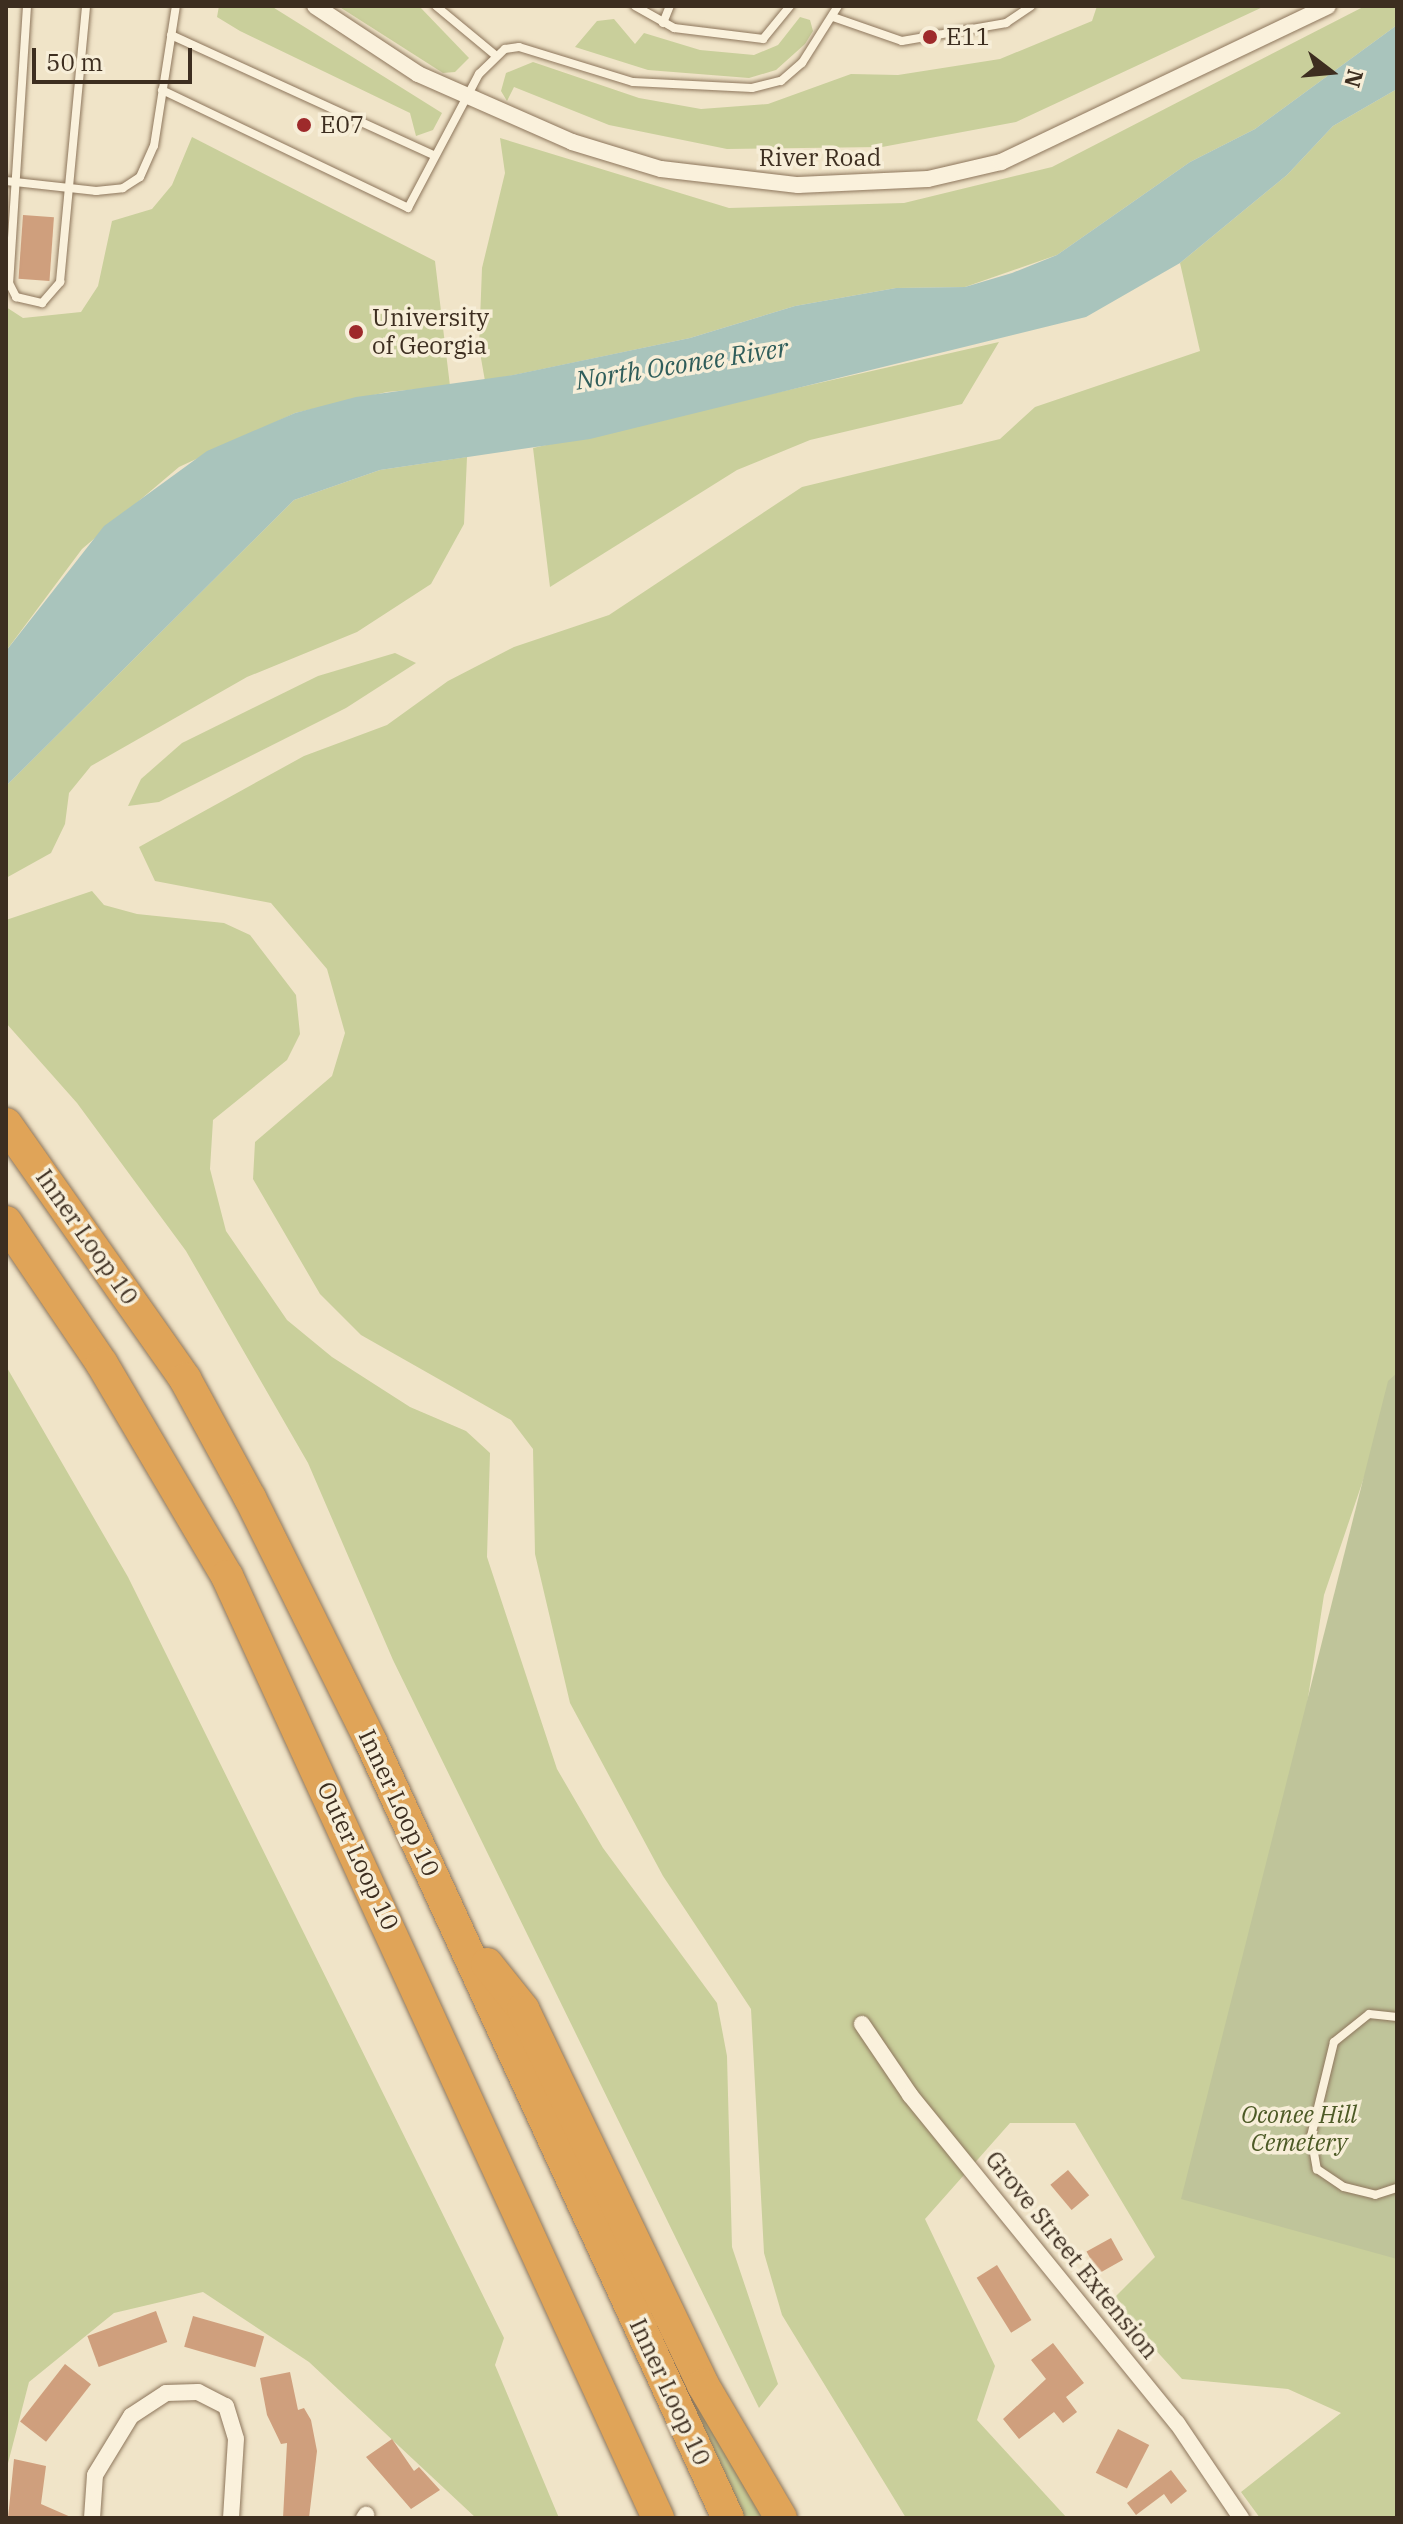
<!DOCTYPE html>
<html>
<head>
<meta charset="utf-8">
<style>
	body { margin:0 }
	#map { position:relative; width:1403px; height:2524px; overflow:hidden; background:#f0e4c8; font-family:"IBM Plex Serif",serif }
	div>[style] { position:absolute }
	.green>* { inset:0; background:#c9cf9b }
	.cemetery>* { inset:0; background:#bfc49a }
	.water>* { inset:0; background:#a9c4bc }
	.building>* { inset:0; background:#cf9f7d; transform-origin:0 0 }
	.roads { filter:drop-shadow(0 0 2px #8d765c) drop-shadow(0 0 2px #8d765c) }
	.lane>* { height:8px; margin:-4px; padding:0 4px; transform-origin:4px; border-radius:4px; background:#faf1dc }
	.street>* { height:16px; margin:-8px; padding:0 8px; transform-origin:8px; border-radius:8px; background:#faf1dc }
	.highway>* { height:32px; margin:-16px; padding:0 16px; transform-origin:16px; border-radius:16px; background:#e0a458 }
	.dots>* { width:22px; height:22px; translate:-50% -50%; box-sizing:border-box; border:4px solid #f7eed8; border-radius:50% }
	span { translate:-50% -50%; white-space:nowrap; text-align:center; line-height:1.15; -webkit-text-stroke:7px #f7eed8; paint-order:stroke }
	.poi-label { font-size:24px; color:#3d2e20 }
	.left { translate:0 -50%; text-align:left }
	.street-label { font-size:24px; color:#3d2e20 }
	.park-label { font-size:24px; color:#4d5a26; font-style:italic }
	.water-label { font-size:26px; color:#2f5d5a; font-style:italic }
	.frame { position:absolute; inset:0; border:8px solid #3d2e20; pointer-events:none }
	.north { position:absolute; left:1291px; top:32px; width:80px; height:80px; -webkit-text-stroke:6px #f7eed8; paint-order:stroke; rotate:106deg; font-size:22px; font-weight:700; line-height:32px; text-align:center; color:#3d2e20 }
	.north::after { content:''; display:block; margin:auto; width:28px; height:36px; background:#3d2e20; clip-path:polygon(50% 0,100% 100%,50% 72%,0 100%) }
	.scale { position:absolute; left:32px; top:48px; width:160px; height:36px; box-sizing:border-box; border:4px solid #3d2e20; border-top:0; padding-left:10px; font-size:24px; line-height:28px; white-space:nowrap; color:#3d2e20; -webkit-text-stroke:6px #f7eed8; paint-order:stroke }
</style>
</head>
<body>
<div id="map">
	<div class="green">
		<i style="clip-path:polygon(219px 6px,271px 6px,442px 113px,433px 130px,416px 136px,410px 113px,240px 31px,217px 17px)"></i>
		<i style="clip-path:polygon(338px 6px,419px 6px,469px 58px,455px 72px,443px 73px)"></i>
		<i style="clip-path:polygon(1097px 6px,1265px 6px,1016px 122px,882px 147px,727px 149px,609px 125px,514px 87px,507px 101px,501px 91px,506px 73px,533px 62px,639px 98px,701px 109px,768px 104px,851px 74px,898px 75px,1000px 59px,1092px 21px)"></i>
		<i style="clip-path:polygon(1365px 6px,1397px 6px,1397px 25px,1255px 129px,1190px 162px,1057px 255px,965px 287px,896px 288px,795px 306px,690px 338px,485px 381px,479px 347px,482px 268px,505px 173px,500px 138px,729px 208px,904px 203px,1052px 167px)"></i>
		<i style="clip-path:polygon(800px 17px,810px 20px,813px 31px,805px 44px,776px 70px,749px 78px,648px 70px,575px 47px,597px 21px,614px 19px,635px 44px,644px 33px,700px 50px,754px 55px,778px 45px)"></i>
		<i style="clip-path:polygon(1397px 89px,1397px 1397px,1389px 1404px,1324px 1595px,1284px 1852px,1397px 2212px,1397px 2518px,1260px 2518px,1241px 2492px,1341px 2413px,1288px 2389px,1182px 2379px,1111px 2301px,1155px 2257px,1075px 2123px,1010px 2123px,925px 2219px,995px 2366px,977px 2420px,1067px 2518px,906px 2518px,782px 2315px,764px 2253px,751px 2009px,663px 1876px,570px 1703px,535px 1554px,533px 1449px,511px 1420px,361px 1335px,320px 1294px,253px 1179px,255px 1142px,332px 1076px,345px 1033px,327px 969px,271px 903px,155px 881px,139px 847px,304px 756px,387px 725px,448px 681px,514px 647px,609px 615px,802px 487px,1000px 439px,1035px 407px,1200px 351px,1180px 263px,1287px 175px,1333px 126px)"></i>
		<i style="clip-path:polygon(192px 137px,435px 261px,450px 386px,387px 392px,295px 413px,179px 467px,82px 549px,6px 651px,6px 307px,23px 318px,81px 312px,98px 286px,112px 221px,152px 209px,172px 185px)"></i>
		<i style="clip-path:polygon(999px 342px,962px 404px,810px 440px,737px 470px,550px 587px,533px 448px)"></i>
		<i style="clip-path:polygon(467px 457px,464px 524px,431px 584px,357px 632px,247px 677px,91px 766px,69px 793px,65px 824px,51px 853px,6px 878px,6px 786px,294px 500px,380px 470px)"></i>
		<i style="clip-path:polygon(395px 653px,416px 663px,346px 708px,159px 802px,128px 806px,141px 779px,182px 743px,318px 676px)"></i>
		<i style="clip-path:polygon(92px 891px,104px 905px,137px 914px,224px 923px,250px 935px,296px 995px,300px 1034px,287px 1060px,213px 1120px,210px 1169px,226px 1231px,287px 1320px,332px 1357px,410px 1407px,466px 1431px,490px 1453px,487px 1557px,557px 1769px,603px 1848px,717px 2003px,727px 2056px,732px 2247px,778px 2384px,759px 2408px,393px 1660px,308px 1463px,186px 1251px,77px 1103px,6px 1023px,6px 920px)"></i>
		<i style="clip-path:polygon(6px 1366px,128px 1577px,504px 2338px,495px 2365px,559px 2518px,476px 2518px,309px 2362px,203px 2292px,114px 2313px,29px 2382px,6px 2471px)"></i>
		<i style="clip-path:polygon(695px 2395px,763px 2518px,743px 2518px,685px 2397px)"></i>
	</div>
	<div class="cemetery">
		<i style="clip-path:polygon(1397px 1373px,1397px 2259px,1181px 2199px,1388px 1381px)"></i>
	</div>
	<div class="water">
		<i style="clip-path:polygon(1397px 25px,1397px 89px,1333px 126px,1287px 175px,1180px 263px,1086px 317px,590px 439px,380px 470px,294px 500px,6px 786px,6px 651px,104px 526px,207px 451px,295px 413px,356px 397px,513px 375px,690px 338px,795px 306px,896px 288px,965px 287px,1012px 273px,1057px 255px,1190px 162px,1255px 129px)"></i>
	</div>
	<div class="building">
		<i style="left:23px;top:215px;width:31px;height:64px;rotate:4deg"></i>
		<i style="left:1068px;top:2170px;width:33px;height:23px;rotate:50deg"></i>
		<i style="left:1111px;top:2238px;width:25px;height:28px;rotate:61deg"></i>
		<i style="left:997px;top:2265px;width:65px;height:24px;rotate:58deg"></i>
		<i style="left:156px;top:2311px;width:33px;height:73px;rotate:70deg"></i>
		<i style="left:193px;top:2316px;width:74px;height:32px;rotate:16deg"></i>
		<i style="clip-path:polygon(1053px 2343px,1084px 2383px,1066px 2397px,1077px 2412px,1063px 2423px,1054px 2412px,1019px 2439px,1003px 2419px,1046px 2379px,1031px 2360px)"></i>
		<i style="left:65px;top:2364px;width:33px;height:73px;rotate:38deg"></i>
		<i style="clip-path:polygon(290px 2372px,298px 2410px,304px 2408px,311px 2420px,317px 2451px,309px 2518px,283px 2518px,287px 2443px,281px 2444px,267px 2415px,260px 2378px)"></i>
		<i style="left:1118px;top:2429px;width:35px;height:49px;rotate:27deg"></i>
		<i style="clip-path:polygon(392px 2439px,414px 2471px,419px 2467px,440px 2490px,411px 2509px,366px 2457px)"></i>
		<i style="clip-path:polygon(14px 2459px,46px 2466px,41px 2504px,73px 2518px,8px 2518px)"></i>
		<i style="clip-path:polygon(1171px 2470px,1187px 2491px,1171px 2504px,1164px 2494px,1136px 2515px,1127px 2503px)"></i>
	</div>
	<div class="roads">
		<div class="lane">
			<i style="left:27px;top:6px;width:278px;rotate:93.7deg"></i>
			<i style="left:9px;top:283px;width:16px;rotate:63deg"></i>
			<i style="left:16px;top:297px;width:27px;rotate:13deg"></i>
			<i style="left:42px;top:303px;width:28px;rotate:-49deg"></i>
			<i style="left:60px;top:282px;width:277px;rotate:-84.6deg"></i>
			<i style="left:436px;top:6px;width:75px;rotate:39.6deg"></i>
			<i style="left:635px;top:6px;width:45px;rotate:29.4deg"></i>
			<i style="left:674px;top:28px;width:90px;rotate:7deg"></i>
			<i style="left:763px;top:39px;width:43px;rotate:-50.7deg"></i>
			<i style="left:833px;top:17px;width:73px;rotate:19.2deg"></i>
			<i style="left:902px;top:41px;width:106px;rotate:-9.8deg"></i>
			<i style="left:1006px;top:23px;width:30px;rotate:-34deg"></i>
			<i style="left:663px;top:23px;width:18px;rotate:-68deg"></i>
			<i style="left:171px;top:35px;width:290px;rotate:24.6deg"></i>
			<i style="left:162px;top:90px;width:273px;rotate:25.6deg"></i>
			<i style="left:408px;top:208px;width:152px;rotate:-62.1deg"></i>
			<i style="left:479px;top:74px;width:36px;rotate:-44deg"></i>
			<i style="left:505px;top:49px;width:14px;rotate:-8deg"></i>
			<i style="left:519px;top:47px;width:119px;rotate:17.1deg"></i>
			<i style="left:633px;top:82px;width:119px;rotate:2.9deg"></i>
			<i style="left:752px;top:88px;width:30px;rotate:-14deg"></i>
			<i style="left:781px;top:81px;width:28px;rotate:-41deg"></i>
			<i style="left:802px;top:63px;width:67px;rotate:-57.7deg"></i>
			<i style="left:6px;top:181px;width:91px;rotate:6.3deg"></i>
			<i style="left:96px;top:191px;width:27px;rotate:-6deg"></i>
			<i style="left:123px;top:188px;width:20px;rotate:-33deg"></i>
			<i style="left:140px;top:177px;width:34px;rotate:-66deg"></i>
			<i style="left:154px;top:146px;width:142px;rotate:-81.1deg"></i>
			<i style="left:1397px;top:2017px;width:28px;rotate:-174deg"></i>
			<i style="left:1369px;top:2014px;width:45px;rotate:141.3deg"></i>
			<i style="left:1334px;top:2042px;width:97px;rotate:103.7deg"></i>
			<i style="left:1311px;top:2136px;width:34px;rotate:80deg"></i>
			<i style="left:1317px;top:2169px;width:32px;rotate:34deg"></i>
			<i style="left:1344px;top:2187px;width:32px;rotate:14deg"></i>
			<i style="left:1375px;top:2195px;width:23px;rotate:-18deg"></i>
		</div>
		<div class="street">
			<i style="left:315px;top:6px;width:123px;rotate:33.4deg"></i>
			<i style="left:418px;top:74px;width:168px;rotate:23.8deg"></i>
			<i style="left:572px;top:142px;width:93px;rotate:16.9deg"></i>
			<i style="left:661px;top:169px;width:138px;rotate:6.7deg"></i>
			<i style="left:798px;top:185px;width:130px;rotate:-2.6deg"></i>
			<i style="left:928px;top:179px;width:75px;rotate:-13.1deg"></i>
			<i style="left:1001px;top:162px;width:362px;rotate:-25.5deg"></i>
			<i style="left:862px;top:2024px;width:86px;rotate:55.9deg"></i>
			<i style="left:910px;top:2095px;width:423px;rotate:50.9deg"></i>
			<i style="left:1177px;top:2423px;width:115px;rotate:56deg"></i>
			<i style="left:92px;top:2518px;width:43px;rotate:-86deg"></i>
			<i style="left:95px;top:2475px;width:69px;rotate:-58.6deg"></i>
			<i style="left:131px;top:2416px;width:42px;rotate:-33.3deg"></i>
			<i style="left:166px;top:2393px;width:32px;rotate:-2deg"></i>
			<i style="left:198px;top:2392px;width:31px;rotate:27deg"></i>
			<i style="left:226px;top:2406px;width:34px;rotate:73deg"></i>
			<i style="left:236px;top:2439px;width:79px;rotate:93.6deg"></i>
			<i style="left:364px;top:2518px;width:4px;rotate:-56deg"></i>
		</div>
		<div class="highway">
			<i style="left:6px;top:1124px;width:312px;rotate:54.9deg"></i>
			<i style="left:185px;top:1379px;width:136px;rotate:61.4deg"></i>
			<i style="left:250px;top:1498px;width:272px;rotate:63.6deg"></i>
			<i style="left:371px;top:1742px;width:854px;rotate:65.3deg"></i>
			<i style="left:6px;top:1222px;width:171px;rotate:55.9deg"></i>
			<i style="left:102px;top:1364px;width:246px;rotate:59.5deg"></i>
			<i style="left:227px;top:1576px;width:1036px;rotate:65.41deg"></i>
			<i style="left:487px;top:1964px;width:58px;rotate:51.3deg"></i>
			<i style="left:523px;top:2009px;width:417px;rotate:64.4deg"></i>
			<i style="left:703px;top:2385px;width:154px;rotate:59.6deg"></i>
		</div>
	</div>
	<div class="dots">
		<i style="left:930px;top:37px;background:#9e2a2b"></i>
		<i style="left:304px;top:125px;background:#9e2a2b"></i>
		<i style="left:356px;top:332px;background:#9e2a2b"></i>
	</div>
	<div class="poi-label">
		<span class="left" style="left:946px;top:37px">E11</span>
		<span class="left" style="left:320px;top:125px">E07</span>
		<span class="left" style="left:372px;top:332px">University<br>of Georgia</span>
	</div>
	<div class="street-label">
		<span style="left:820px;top:158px">River Road</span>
		<span style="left:87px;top:1237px;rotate:55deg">Inner Loop 10</span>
		<span style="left:399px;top:1803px;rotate:65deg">Inner Loop 10</span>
		<span style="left:358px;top:1856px;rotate:65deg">Outer Loop 10</span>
		<span style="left:1072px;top:2255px;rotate:51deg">Grove Street Extension</span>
		<span style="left:670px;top:2392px;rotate:65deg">Inner Loop 10</span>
	</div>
	<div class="park-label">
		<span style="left:1299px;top:2129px">Oconee Hill<br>Cemetery</span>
	</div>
	<div class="water-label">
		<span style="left:682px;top:364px;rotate:-9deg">North Oconee River</span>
	</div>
	<div class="frame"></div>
	<div class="north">N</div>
	<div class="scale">50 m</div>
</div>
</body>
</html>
